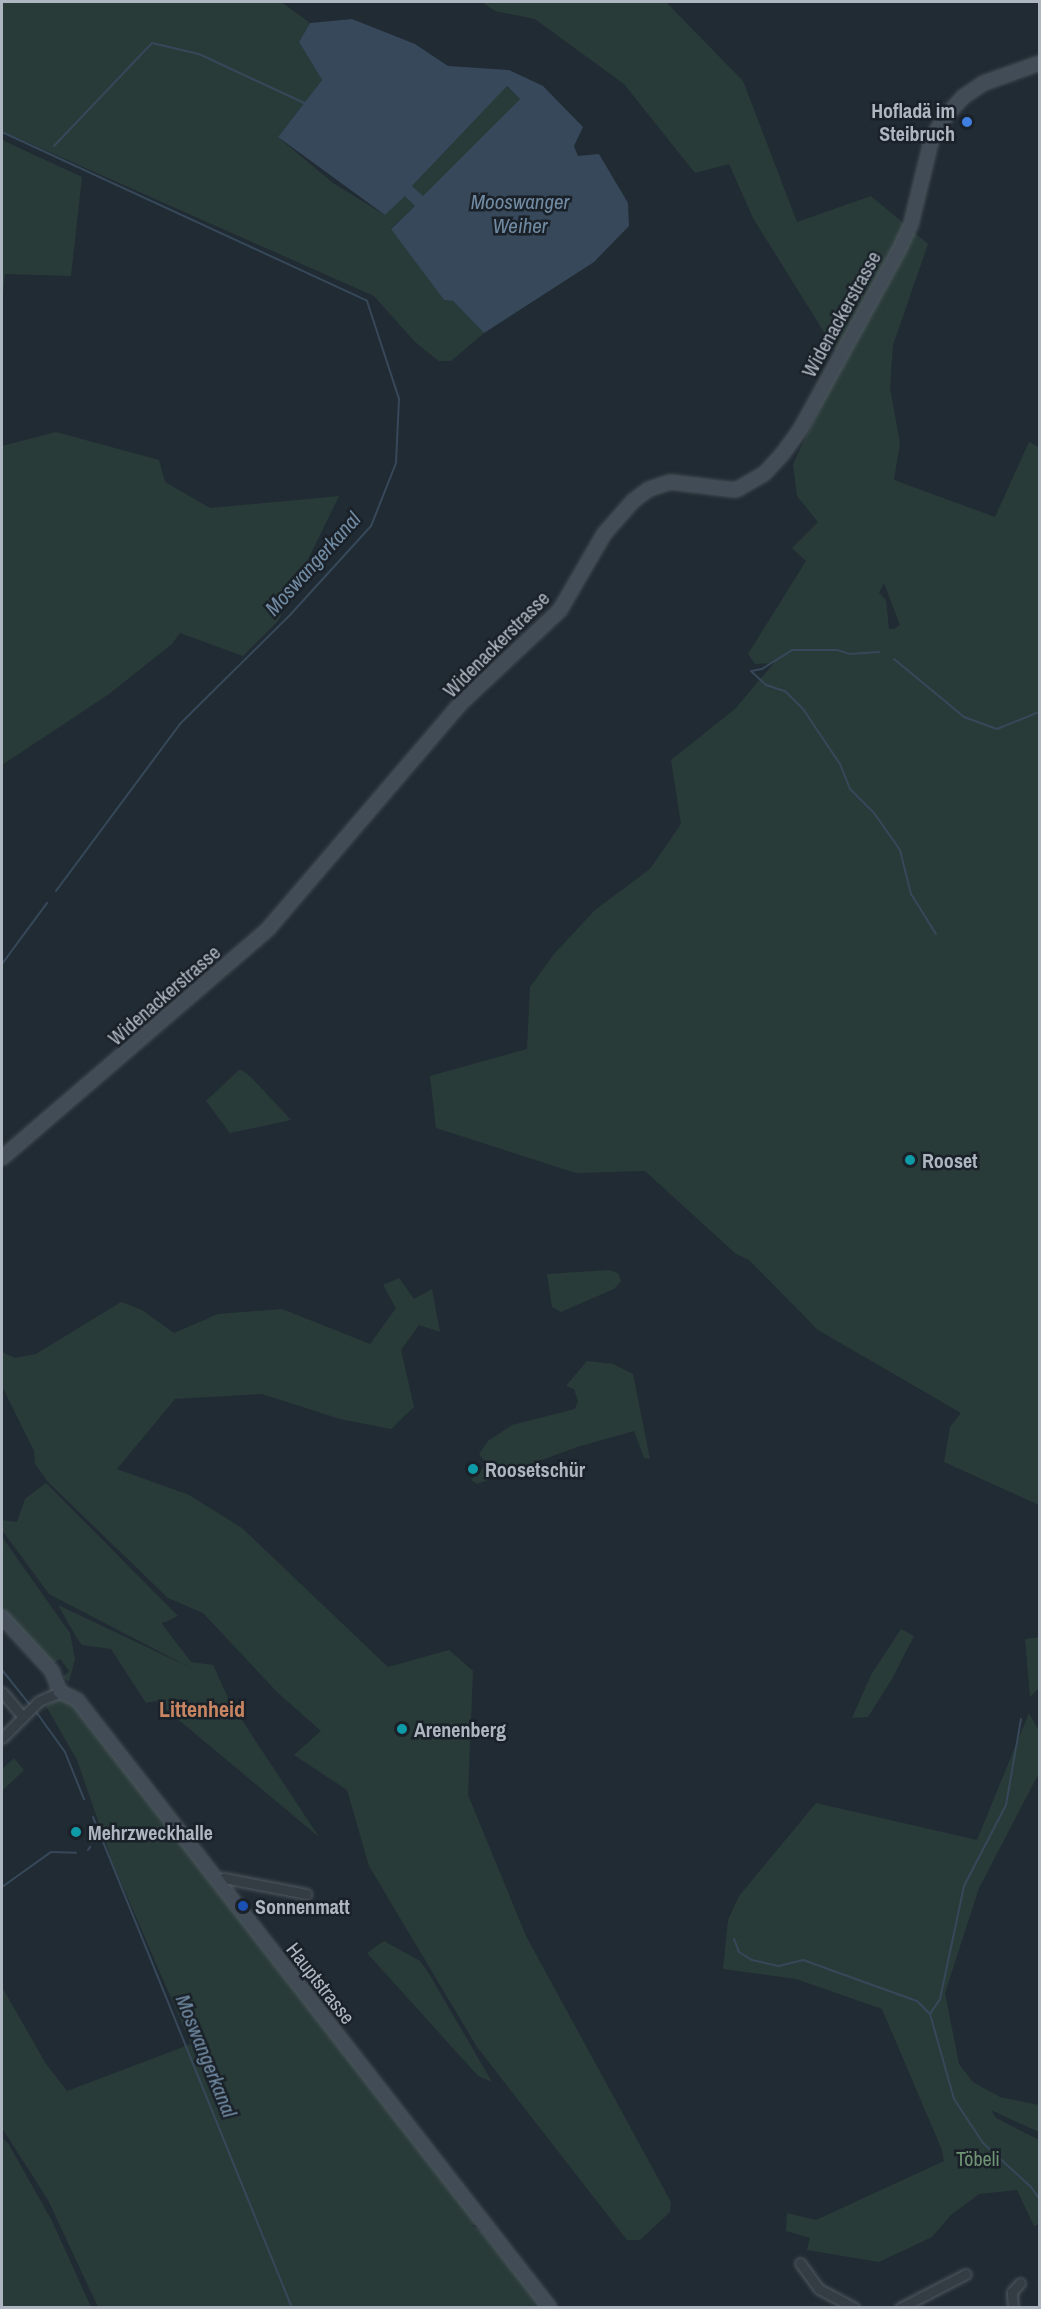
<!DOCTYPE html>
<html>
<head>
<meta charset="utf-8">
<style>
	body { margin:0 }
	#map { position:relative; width:1041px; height:2309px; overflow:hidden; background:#212b33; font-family:"Archivo Narrow",sans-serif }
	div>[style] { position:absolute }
	.green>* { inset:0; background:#293b39 }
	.water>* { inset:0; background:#364859 }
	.stream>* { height:2px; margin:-1px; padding:0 1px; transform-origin:1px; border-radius:1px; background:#364859 }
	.roads { filter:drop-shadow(0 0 2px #515a62) drop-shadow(0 0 2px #515a62) }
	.street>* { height:9px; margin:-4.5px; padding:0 4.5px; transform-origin:4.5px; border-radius:4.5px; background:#343c44 }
	.secondary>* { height:12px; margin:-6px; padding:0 6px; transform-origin:6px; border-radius:6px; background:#424c57 }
	.dots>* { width:16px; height:16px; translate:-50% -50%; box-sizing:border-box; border:3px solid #1a2129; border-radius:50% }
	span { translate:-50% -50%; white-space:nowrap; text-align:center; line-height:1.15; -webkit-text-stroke:5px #1a2129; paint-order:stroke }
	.poi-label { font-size:20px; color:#aeb7c1; font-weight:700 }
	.right { translate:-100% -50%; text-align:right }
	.left { translate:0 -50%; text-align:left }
	.street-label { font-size:20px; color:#aeb7c1 }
	.park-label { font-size:20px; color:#709574 }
	.water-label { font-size:21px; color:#718ba3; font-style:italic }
	.quarter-label { font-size:22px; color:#c88562; font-weight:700 }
	.frame { position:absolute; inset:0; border:3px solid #aeb7c1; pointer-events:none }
</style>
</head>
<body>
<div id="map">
	<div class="green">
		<i style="clip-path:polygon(2px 2px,281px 2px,310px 23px,299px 42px,322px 80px,278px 137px,333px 183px,385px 215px,405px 195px,415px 206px,391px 228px,444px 300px,453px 301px,484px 333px,451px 361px,439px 361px,415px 342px,374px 296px,2px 131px)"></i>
		<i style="clip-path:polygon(evenodd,482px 2px,666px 2px,743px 81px,797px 222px,871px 196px,928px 244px,893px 345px,890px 388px,900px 443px,894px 480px,995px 517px,1029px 442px,1039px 447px,1039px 1505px,944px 1462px,950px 1427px,961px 1413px,818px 1330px,749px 1260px,736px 1254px,645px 1171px,576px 1173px,436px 1128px,430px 1076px,527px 1049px,530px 987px,554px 954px,595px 910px,650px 869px,681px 824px,671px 760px,735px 709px,774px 663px,755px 664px,748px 654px,806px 561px,792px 548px,818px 522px,797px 496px,793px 464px,842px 361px,753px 218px,729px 164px,695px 173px,624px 84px,535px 19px,495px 11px,482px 2px,884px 583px,900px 625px,894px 629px,889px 629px,886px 600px,879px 593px,884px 583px)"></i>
		<i style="clip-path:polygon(506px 86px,520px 99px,423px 197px,412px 186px)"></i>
		<i style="clip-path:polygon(2px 140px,82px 177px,71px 276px,5px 274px,2px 304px)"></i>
		<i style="clip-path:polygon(56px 432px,159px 460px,165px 482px,210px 508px,339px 496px,278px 621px,243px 656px,180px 633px,172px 644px,109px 694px,2px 765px,2px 446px)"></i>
		<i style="clip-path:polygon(240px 1069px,251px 1077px,291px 1120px,230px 1133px,206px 1101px)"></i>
		<i style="clip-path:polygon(609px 1270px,618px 1273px,621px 1281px,614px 1289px,561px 1312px,552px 1307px,547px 1274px)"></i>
		<i style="clip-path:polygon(399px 1278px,414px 1299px,432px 1289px,440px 1332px,419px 1325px,401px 1350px,414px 1407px,391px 1429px,340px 1419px,262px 1394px,175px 1399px,117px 1469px,189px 1495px,242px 1528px,388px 1667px,449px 1650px,473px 1671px,468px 1795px,526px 1936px,671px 2202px,670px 2212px,640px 2240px,627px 2240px,477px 2047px,369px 1866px,347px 1790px,294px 1755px,321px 1731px,277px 1692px,203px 1613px,168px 1598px,48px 1482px,35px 1464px,34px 1451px,2px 1386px,2px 1352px,15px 1358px,36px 1354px,121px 1302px,142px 1310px,174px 1333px,218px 1314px,282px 1309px,370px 1344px,396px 1308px,383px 1285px)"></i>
		<i style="clip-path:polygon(587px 1361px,613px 1364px,633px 1374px,650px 1459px,644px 1458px,634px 1431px,577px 1447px,477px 1484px,471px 1480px,487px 1464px,479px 1454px,488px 1441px,512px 1425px,575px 1409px,578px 1401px,574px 1389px,566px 1386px)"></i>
		<i style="clip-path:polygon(46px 1483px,178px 1616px,163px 1623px,164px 1619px,162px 1624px,191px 1662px,213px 1665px,230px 1702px,319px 1837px,156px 1701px,146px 1703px,111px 1649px,82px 1645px,78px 1640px,58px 1605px,193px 1669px,49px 1594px,2px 1530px,2px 1520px,17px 1522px,25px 1499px)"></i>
		<i style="clip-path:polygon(2px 1537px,70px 1633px,75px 1659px,69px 1682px,63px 1677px,69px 1671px,60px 1659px,54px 1663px,46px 1659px,2px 1613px)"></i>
		<i style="clip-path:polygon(901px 1629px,914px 1636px,892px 1679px,868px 1717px,852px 1718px,871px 1675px)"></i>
		<i style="clip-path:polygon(1039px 1637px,1039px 1688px,1030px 1697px,1025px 1639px)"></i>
		<i style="clip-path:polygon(61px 1698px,77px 1706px,474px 2219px,475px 2225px,471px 2225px,482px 2232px,543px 2307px,98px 2307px,48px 2200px,2px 2128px,2px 1987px,46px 2064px,67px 2091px,191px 2044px,113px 1864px,77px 1760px,46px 1706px)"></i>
		<i style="clip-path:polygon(1029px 1713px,1039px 1731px,1039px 1773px,979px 1888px,945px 1993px,959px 2064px,973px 2082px,1000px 2097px,1039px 2105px,1039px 2132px,991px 2110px,996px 2118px,1039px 2140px,1039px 2224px,1034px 2226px,1017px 2190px,979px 2194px,951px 2215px,932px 2237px,879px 2262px,807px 2250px,810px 2238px,786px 2231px,787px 2213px,816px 2220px,944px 2161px,942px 2150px,882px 2009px,796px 1979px,723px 1969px,728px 1920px,739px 1896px,816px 1803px,977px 1840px)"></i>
		<i style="clip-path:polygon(14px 1758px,24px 1770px,2px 1791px,2px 1769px)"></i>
		<i style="clip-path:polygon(384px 1941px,420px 1961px,428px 1972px,492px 2082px,478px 2076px,367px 1953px)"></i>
		<i style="clip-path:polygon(2px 2138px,8px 2143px,52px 2221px,91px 2307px,2px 2307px)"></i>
	</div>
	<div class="water">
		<i style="clip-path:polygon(evenodd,352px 19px,415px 44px,448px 66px,509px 70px,543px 86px,583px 127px,574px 146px,578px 156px,599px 154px,628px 203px,629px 226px,594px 262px,484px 333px,453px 301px,444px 300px,391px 229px,415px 206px,405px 196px,385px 215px,278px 137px,322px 80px,299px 42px,310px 23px,352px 19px,507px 86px,520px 99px,423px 196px,412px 186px,507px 86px)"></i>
	</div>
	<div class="stream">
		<i style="left:2px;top:132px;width:402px;rotate:24.8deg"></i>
		<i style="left:367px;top:301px;width:103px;rotate:71.9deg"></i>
		<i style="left:399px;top:399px;width:64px;rotate:92.7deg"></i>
		<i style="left:396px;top:463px;width:68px;rotate:111.6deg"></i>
		<i style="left:371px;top:526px;width:119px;rotate:132.3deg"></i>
		<i style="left:291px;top:614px;width:156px;rotate:135.3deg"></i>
		<i style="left:180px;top:724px;width:208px;rotate:126.6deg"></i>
		<i style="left:54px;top:146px;width:142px;rotate:-46.4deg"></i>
		<i style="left:152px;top:43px;width:48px;rotate:13.2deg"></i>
		<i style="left:199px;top:54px;width:116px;rotate:25deg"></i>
		<i style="left:894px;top:659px;width:91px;rotate:39.6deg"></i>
		<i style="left:964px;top:717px;width:35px;rotate:20deg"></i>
		<i style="left:997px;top:729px;width:45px;rotate:-22deg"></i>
		<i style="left:751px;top:671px;width:21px;rotate:43deg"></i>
		<i style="left:766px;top:685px;width:20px;rotate:18deg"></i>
		<i style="left:785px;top:691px;width:25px;rotate:45deg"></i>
		<i style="left:803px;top:709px;width:66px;rotate:56.1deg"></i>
		<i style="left:840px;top:764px;width:27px;rotate:68deg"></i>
		<i style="left:850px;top:789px;width:34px;rotate:45deg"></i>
		<i style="left:874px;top:813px;width:45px;rotate:54.9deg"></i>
		<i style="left:900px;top:850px;width:45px;rotate:76deg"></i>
		<i style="left:911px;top:894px;width:47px;rotate:58deg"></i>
		<i style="left:751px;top:671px;width:11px;rotate:-10deg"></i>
		<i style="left:762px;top:669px;width:36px;rotate:-32deg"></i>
		<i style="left:792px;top:650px;width:45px"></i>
		<i style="left:837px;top:650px;width:14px;rotate:17deg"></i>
		<i style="left:850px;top:654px;width:29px;rotate:-4deg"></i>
		<i style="left:2px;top:964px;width:76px;rotate:-53.6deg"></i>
		<i style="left:2px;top:1670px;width:45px;rotate:51.3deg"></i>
		<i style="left:34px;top:1709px;width:53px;rotate:54.2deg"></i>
		<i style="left:65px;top:1752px;width:51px;rotate:68deg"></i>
		<i style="left:1021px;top:1719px;width:87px;rotate:99.9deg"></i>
		<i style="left:1006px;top:1805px;width:91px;rotate:117.4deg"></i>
		<i style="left:964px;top:1886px;width:116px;rotate:102deg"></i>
		<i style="left:940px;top:1999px;width:18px;rotate:124deg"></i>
		<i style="left:930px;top:2014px;width:88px;rotate:74.2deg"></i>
		<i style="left:954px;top:2099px;width:53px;rotate:56.6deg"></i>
		<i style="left:983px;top:2143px;width:65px;rotate:42.5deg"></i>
		<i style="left:1031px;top:2187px;width:16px;rotate:55deg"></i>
		<i style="left:93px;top:1817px;width:530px;rotate:67.94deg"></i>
		<i style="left:88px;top:1850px;width:4px;rotate:-56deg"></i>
		<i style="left:2px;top:1887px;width:60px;rotate:-35.5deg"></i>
		<i style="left:51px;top:1852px;width:25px;rotate:2deg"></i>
		<i style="left:734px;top:1939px;width:14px;rotate:69deg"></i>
		<i style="left:739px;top:1952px;width:15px;rotate:32deg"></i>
		<i style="left:752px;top:1960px;width:28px;rotate:13deg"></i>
		<i style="left:779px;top:1966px;width:25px;rotate:-14deg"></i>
		<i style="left:803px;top:1960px;width:121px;rotate:19.8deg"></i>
		<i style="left:917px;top:2001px;width:18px;rotate:45deg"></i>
	</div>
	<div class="roads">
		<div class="street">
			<i style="left:2px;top:1692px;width:31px;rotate:50deg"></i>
			<i style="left:2px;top:1738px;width:52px;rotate:-45deg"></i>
			<i style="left:39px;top:1701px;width:23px;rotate:-23deg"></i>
			<i style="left:218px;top:1881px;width:7px;rotate:-27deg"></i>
			<i style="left:224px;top:1878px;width:84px;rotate:11deg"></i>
			<i style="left:800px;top:2263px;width:32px;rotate:54deg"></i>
			<i style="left:819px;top:2289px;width:40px;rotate:28deg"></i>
			<i style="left:900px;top:2308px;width:74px;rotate:-27.3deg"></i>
			<i style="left:1013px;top:2308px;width:16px;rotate:-94deg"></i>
			<i style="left:1012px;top:2292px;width:12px;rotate:-48deg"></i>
		</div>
		<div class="secondary">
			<i style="left:2px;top:1158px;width:351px;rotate:-40.7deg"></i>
			<i style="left:268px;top:929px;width:297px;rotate:-49.5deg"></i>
			<i style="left:461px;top:703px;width:136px;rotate:-43.2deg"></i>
			<i style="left:560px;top:610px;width:88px;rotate:-59.9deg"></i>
			<i style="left:604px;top:534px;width:44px;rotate:-48.7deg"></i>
			<i style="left:633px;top:501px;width:20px;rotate:-37deg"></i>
			<i style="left:649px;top:489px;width:22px;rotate:-18deg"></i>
			<i style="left:670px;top:482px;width:66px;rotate:6.9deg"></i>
			<i style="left:736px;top:490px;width:32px;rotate:-30deg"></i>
			<i style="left:764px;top:474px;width:25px;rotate:-47deg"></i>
			<i style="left:781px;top:456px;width:32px;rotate:-54deg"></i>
			<i style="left:800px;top:430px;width:205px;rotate:-61.2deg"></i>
			<i style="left:899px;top:250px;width:29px;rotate:-65deg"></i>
			<i style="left:911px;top:224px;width:89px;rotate:-76.3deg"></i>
			<i style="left:932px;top:138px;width:25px;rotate:-58deg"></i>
			<i style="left:945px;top:117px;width:27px;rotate:-48deg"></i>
			<i style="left:963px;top:97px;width:25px;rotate:-34deg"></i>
			<i style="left:984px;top:83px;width:59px;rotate:-19.7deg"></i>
			<i style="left:2px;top:1617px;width:74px;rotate:47.2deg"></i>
			<i style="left:52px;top:1671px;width:22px;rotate:69deg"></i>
			<i style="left:60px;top:1692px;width:19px;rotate:25deg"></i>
			<i style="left:77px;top:1700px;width:770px;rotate:52.12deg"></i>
		</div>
	</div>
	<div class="dots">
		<i style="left:967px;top:122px;background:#3f7fe0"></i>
		<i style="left:910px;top:1160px;background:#0f9aa8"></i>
		<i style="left:473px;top:1469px;background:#0f9aa8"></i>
		<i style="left:402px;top:1729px;background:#0f9aa8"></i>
		<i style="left:76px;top:1832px;background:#0f9aa8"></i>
		<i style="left:243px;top:1906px;background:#1a4fb4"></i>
	</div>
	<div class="poi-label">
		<span class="right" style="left:955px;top:122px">Hofladä im<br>Steibruch</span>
		<span class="left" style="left:922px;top:1160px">Rooset</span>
		<span class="left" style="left:485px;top:1469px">Roosetschür</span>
		<span class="left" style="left:414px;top:1729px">Arenenberg</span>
		<span class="left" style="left:88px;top:1832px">Mehrzweckhalle</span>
		<span class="left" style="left:255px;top:1906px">Sonnenmatt</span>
	</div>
	<div class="street-label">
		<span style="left:841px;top:314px;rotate:-61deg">Widenackerstrasse</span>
		<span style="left:496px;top:644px;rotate:-45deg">Widenackerstrasse</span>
		<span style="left:164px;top:995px;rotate:-41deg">Widenackerstrasse</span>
		<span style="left:321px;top:1983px;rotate:52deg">Hauptstrasse</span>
	</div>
	<div class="park-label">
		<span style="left:978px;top:2158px">Töbeli</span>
	</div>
	<div class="water-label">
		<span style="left:520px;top:214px">Mooswanger<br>Weiher</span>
		<span style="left:313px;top:564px;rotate:-48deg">Moswangerkanal</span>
		<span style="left:206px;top:2056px;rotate:68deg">Moswangerkanal</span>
	</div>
	<div class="quarter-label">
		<span style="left:202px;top:1710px">Littenheid</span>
	</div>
	<div class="frame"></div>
</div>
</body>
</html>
